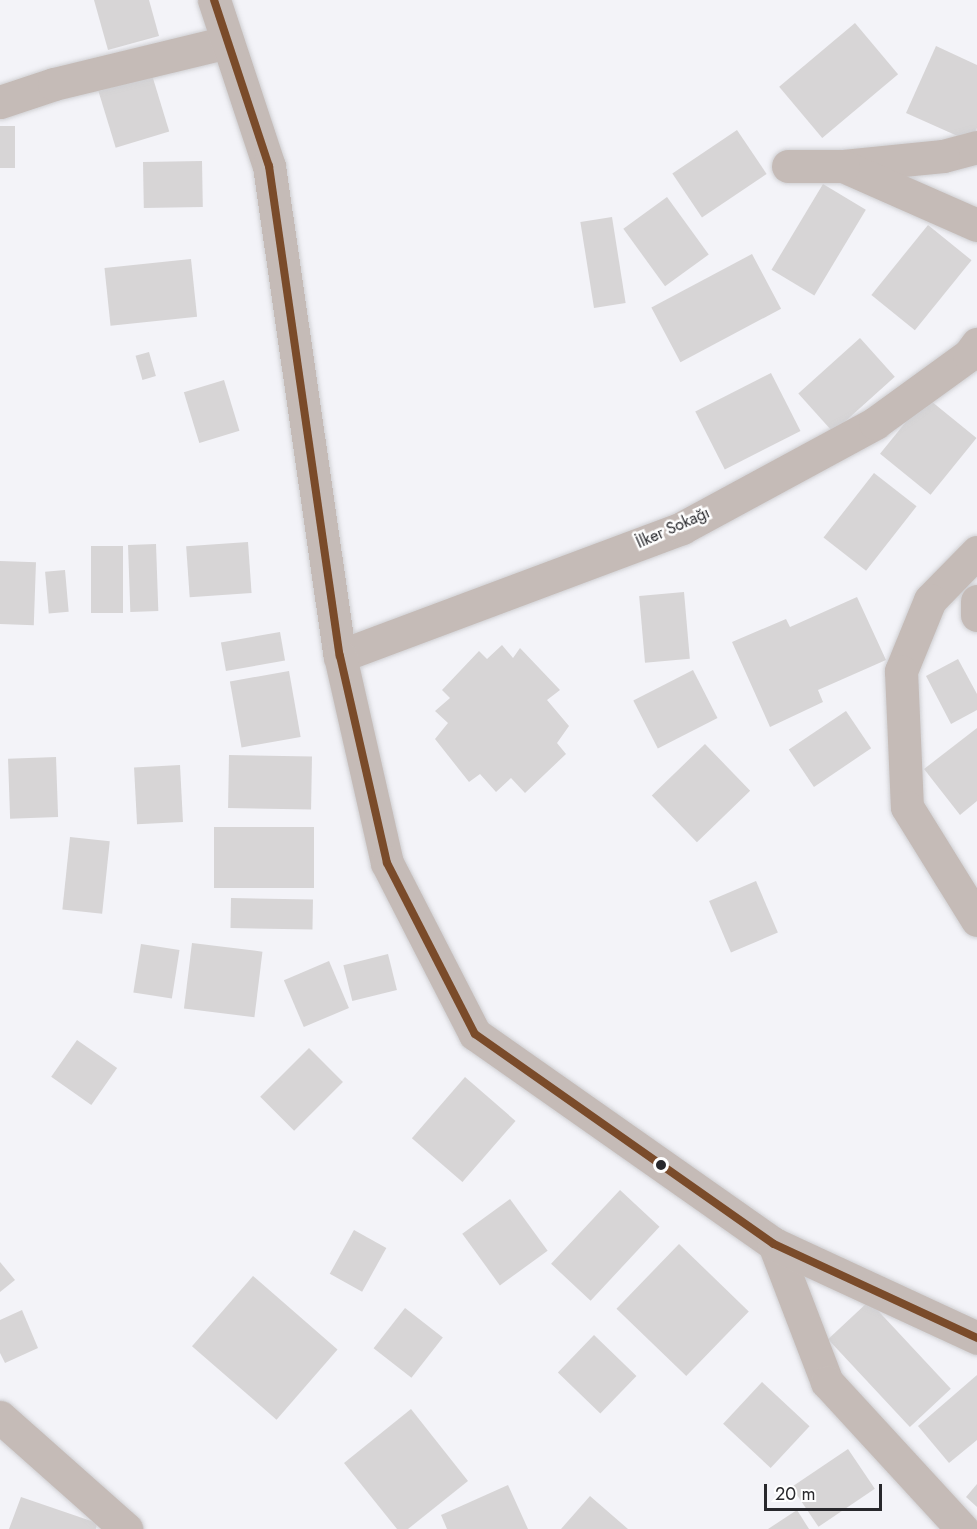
<!DOCTYPE html>
<html>
<head>
<meta charset="utf-8">
<style>
	body { margin:0 }
	#map { position:relative; width:977px; height:1529px; overflow:hidden; background:#f3f3f8; font-family:Jost,sans-serif }
	div>[style] { position:absolute }
	.building>* { inset:0; background:#d7d5d6; transform-origin:0 0 }
	.roads { filter:drop-shadow(0 0 2px #cfcfd2) drop-shadow(0 0 2px #cfcfd2) }
	.minor>* { height:33px; margin:-16.5px; padding:0 16.5px; transform-origin:16.5px; border-radius:16.5px; background:#c5bbb7 }
	.tertiary>* { height:33px; margin:-16.5px; padding:0 16.5px; transform-origin:16.5px; border-radius:16.5px; background:#c5bbb7 }
	.bus-1>* { height:8px; margin:-4px; padding:0 4px; transform-origin:4px; border-radius:4px; background:#7a4b2a }
	.dots>* { width:16px; height:16px; translate:-50% -50%; box-sizing:border-box; border:3px solid #fff; border-radius:50% }
	span { translate:-50% -50%; white-space:nowrap; text-align:center; line-height:1.15; -webkit-text-stroke:5px #fff; paint-order:stroke }
	.street-label { font-size:16px; color:#28282c }
	.scale { position:absolute; left:764px; top:1484px; width:118px; height:27px; box-sizing:border-box; border:3px solid #28282c; border-top:0; padding-left:8px; font-size:18px; line-height:21px; white-space:nowrap; color:#28282c; -webkit-text-stroke:4px #fff; paint-order:stroke }
</style>
</head>
<body>
<div id="map">
	<div class="building">
		<i style="clip-path:polygon(94px 0,149px 0,159px 36px,108px 50px)"></i>
		<i style="left:855px;top:23px;width:67px;height:99px;rotate:50deg"></i>
		<i style="clip-path:polygon(936px 46px,977px 65px,977px 128px,971px 142px,906px 113px)"></i>
		<i style="left:152px;top:75px;width:59px;height:56px;rotate:73deg"></i>
		<i style="left:0;top:126px;width:15px;height:42px"></i>
		<i style="left:737px;top:130px;width:53px;height:78px;rotate:56deg"></i>
		<i style="left:202px;top:161px;width:46px;height:59px;rotate:89deg"></i>
		<i style="left:823px;top:184px;width:50px;height:100px;rotate:31deg"></i>
		<i style="left:667px;top:197px;width:71px;height:54px;rotate:54deg"></i>
		<i style="left:612px;top:217px;width:87px;height:32px;rotate:81deg"></i>
		<i style="left:928px;top:225px;width:56px;height:90px;rotate:39deg"></i>
		<i style="left:752px;top:254px;width:62px;height:114px;rotate:62deg"></i>
		<i style="left:191px;top:259px;width:58px;height:87px;rotate:84deg"></i>
		<i style="left:860px;top:338px;width:52px;height:83px;rotate:48deg"></i>
		<i style="left:149px;top:352px;width:25px;height:14px;rotate:74deg"></i>
		<i style="left:771px;top:373px;width:65px;height:85px;rotate:63deg"></i>
		<i style="left:224px;top:380px;width:53px;height:42px;rotate:73deg"></i>
		<i style="left:926px;top:397px;width:65px;height:73px;rotate:39deg"></i>
		<i style="left:874px;top:473px;width:54px;height:82px;rotate:38deg"></i>
		<i style="left:248px;top:542px;width:51px;height:62px;rotate:86deg"></i>
		<i style="left:156px;top:544px;width:67px;height:28px;rotate:88deg"></i>
		<i style="left:91px;top:546px;width:32px;height:67px"></i>
		<i style="left:0;top:561px;width:36px;height:63px;rotate:2deg"></i>
		<i style="left:65px;top:570px;width:42px;height:20px;rotate:85deg"></i>
		<i style="left:684px;top:592px;width:67px;height:45px;rotate:85deg"></i>
		<i style="clip-path:polygon(857px 597px,886px 660px,818px 690px,823px 702px,770px 727px,732px 642px,786px 619px,790px 627px)"></i>
		<i style="left:280px;top:632px;width:29px;height:60px;rotate:80deg"></i>
		<i style="clip-path:polygon(502px 645px,513px 658px,520px 648px,560px 690px,547px 700px,569px 726px,557px 743px,566px 754px,525px 793px,511px 778px,496px 792px,480px 774px,469px 782px,435px 739px,448px 723px,435px 711px,450px 698px,442px 690px,479px 651px,487px 659px)"></i>
		<i style="clip-path:polygon(958px 659px,977px 694px,977px 710px,951px 724px,926px 676px)"></i>
		<i style="left:693px;top:670px;width:54px;height:67px;rotate:63deg"></i>
		<i style="left:289px;top:671px;width:67px;height:60px;rotate:80deg"></i>
		<i style="left:846px;top:711px;width:45px;height:69px;rotate:56deg"></i>
		<i style="clip-path:polygon(977px 728px,977px 801px,960px 815px,924px 769px)"></i>
		<i style="left:705px;top:744px;width:65px;height:74px;rotate:46deg"></i>
		<i style="left:229px;top:755px;width:83px;height:53px;rotate:1deg"></i>
		<i style="left:56px;top:757px;width:60px;height:48px;rotate:88deg"></i>
		<i style="left:180px;top:765px;width:57px;height:46px;rotate:87deg"></i>
		<i style="left:314px;top:827px;width:61px;height:100px;rotate:90deg"></i>
		<i style="left:70px;top:837px;width:40px;height:73px;rotate:6deg"></i>
		<i style="left:756px;top:881px;width:56px;height:51px;rotate:67deg"></i>
		<i style="left:231px;top:898px;width:82px;height:30px;rotate:1deg"></i>
		<i style="left:192px;top:943px;width:71px;height:66px;rotate:7deg"></i>
		<i style="left:141px;top:944px;width:39px;height:49px;rotate:9deg"></i>
		<i style="left:388px;top:954px;width:37px;height:46px;rotate:76deg"></i>
		<i style="left:329px;top:961px;width:51px;height:49px;rotate:67deg"></i>
		<i style="left:77px;top:1040px;width:49px;height:45px;rotate:35deg"></i>
		<i style="left:309px;top:1048px;width:48px;height:69px;rotate:45deg"></i>
		<i style="left:465px;top:1077px;width:67px;height:81px;rotate:41deg"></i>
		<i style="left:620px;top:1190px;width:54px;height:101px;rotate:43deg"></i>
		<i style="left:510px;top:1199px;width:64px;height:59px;rotate:54deg"></i>
		<i style="left:354px;top:1230px;width:37px;height:50px;rotate:29deg"></i>
		<i style="left:679px;top:1244px;width:97px;height:90px;rotate:44deg"></i>
		<i style="clip-path:polygon(0 1262px,15px 1280px,0 1292px)"></i>
		<i style="left:253px;top:1276px;width:112px;height:93px;rotate:41deg"></i>
		<i style="left:869px;top:1301px;width:120px;height:56px;rotate:47deg"></i>
		<i style="left:405px;top:1308px;width:48px;height:51px;rotate:38deg"></i>
		<i style="clip-path:polygon(22px 1310px,38px 1348px,5px 1363px,0 1353px,0 1320px)"></i>
		<i style="left:594px;top:1335px;width:59px;height:52px;rotate:44deg"></i>
		<i style="clip-path:polygon(977px 1375px,977px 1440px,949px 1463px,918px 1426px)"></i>
		<i style="left:762px;top:1382px;width:65px;height:57px;rotate:43deg"></i>
		<i style="clip-path:polygon(411px 1409px,468px 1481px,408px 1529px,397px 1529px,344px 1463px)"></i>
		<i style="left:848px;top:1449px;width:48px;height:68px;rotate:56deg"></i>
		<i style="clip-path:polygon(977px 1484px,977px 1507px,966px 1497px)"></i>
		<i style="clip-path:polygon(508px 1485px,528px 1529px,447px 1529px,441px 1515px)"></i>
		<i style="clip-path:polygon(590px 1496px,628px 1529px,561px 1529px)"></i>
		<i style="clip-path:polygon(21px 1497px,97px 1523px,96px 1529px,9px 1529px)"></i>
		<i style="clip-path:polygon(797px 1510px,809px 1529px,768px 1529px)"></i>
	</div>
	<div class="roads">
		<div class="minor">
			<i style="left:0;top:102px;width:57px;rotate:-18.4deg"></i>
			<i style="left:54px;top:84px;width:178px;rotate:-13.6deg"></i>
			<i style="left:977px;top:147px;width:35px;rotate:165deg"></i>
			<i style="left:943px;top:156px;width:100px;rotate:174.3deg"></i>
			<i style="left:843px;top:166px;width:146px;rotate:23.8deg"></i>
			<i style="left:788px;top:166px;width:55px"></i>
			<i style="left:977px;top:552px;width:67px;rotate:134.4deg"></i>
			<i style="left:930px;top:600px;width:77px;rotate:112.2deg"></i>
			<i style="left:901px;top:671px;width:136px;rotate:87.5deg"></i>
			<i style="left:907px;top:807px;width:133px;rotate:58.2deg"></i>
			<i style="left:977px;top:601px;width:14px;rotate:90deg"></i>
			<i style="left:340px;top:656px;width:365px;rotate:-20.5deg"></i>
			<i style="left:682px;top:528px;width:220px;rotate:-28.5deg"></i>
			<i style="left:875px;top:423px;width:116px;rotate:-35.9deg"></i>
			<i style="left:969px;top:355px;width:14px;rotate:-54deg"></i>
			<i style="left:774px;top:1244px;width:148px;rotate:69deg"></i>
			<i style="left:827px;top:1382px;width:200px;rotate:47.4deg"></i>
			<i style="left:0;top:1417px;width:169px;rotate:41.6deg"></i>
		</div>
		<div class="tertiary">
			<i style="left:214px;top:0;width:175px;rotate:71.7deg"></i>
			<i style="left:269px;top:166px;width:495px;rotate:81.8deg"></i>
			<i style="left:340px;top:656px;width:212px;rotate:77.2deg"></i>
			<i style="left:387px;top:863px;width:192px;rotate:62.8deg"></i>
			<i style="left:475px;top:1034px;width:365px;rotate:35.1deg"></i>
			<i style="left:774px;top:1244px;width:224px;rotate:24.8deg"></i>
		</div>
	</div>
	<div class="bus-1">
		<i style="left:214px;top:0;width:175px;rotate:71.7deg"></i>
		<i style="left:269px;top:166px;width:495px;rotate:81.8deg"></i>
		<i style="left:340px;top:656px;width:212px;rotate:77.2deg"></i>
		<i style="left:387px;top:863px;width:192px;rotate:62.8deg"></i>
		<i style="left:475px;top:1034px;width:365px;rotate:35.1deg"></i>
		<i style="left:774px;top:1244px;width:224px;rotate:24.8deg"></i>
	</div>
	<div class="dots">
		<i style="left:661px;top:1165px;background:#28282c"></i>
	</div>
	<div class="street-label">
		<span style="left:673px;top:528px;rotate:-24deg">İlker Sokağı</span>
	</div>
	<div class="scale">20 m</div>
</div>
</body>
</html>
